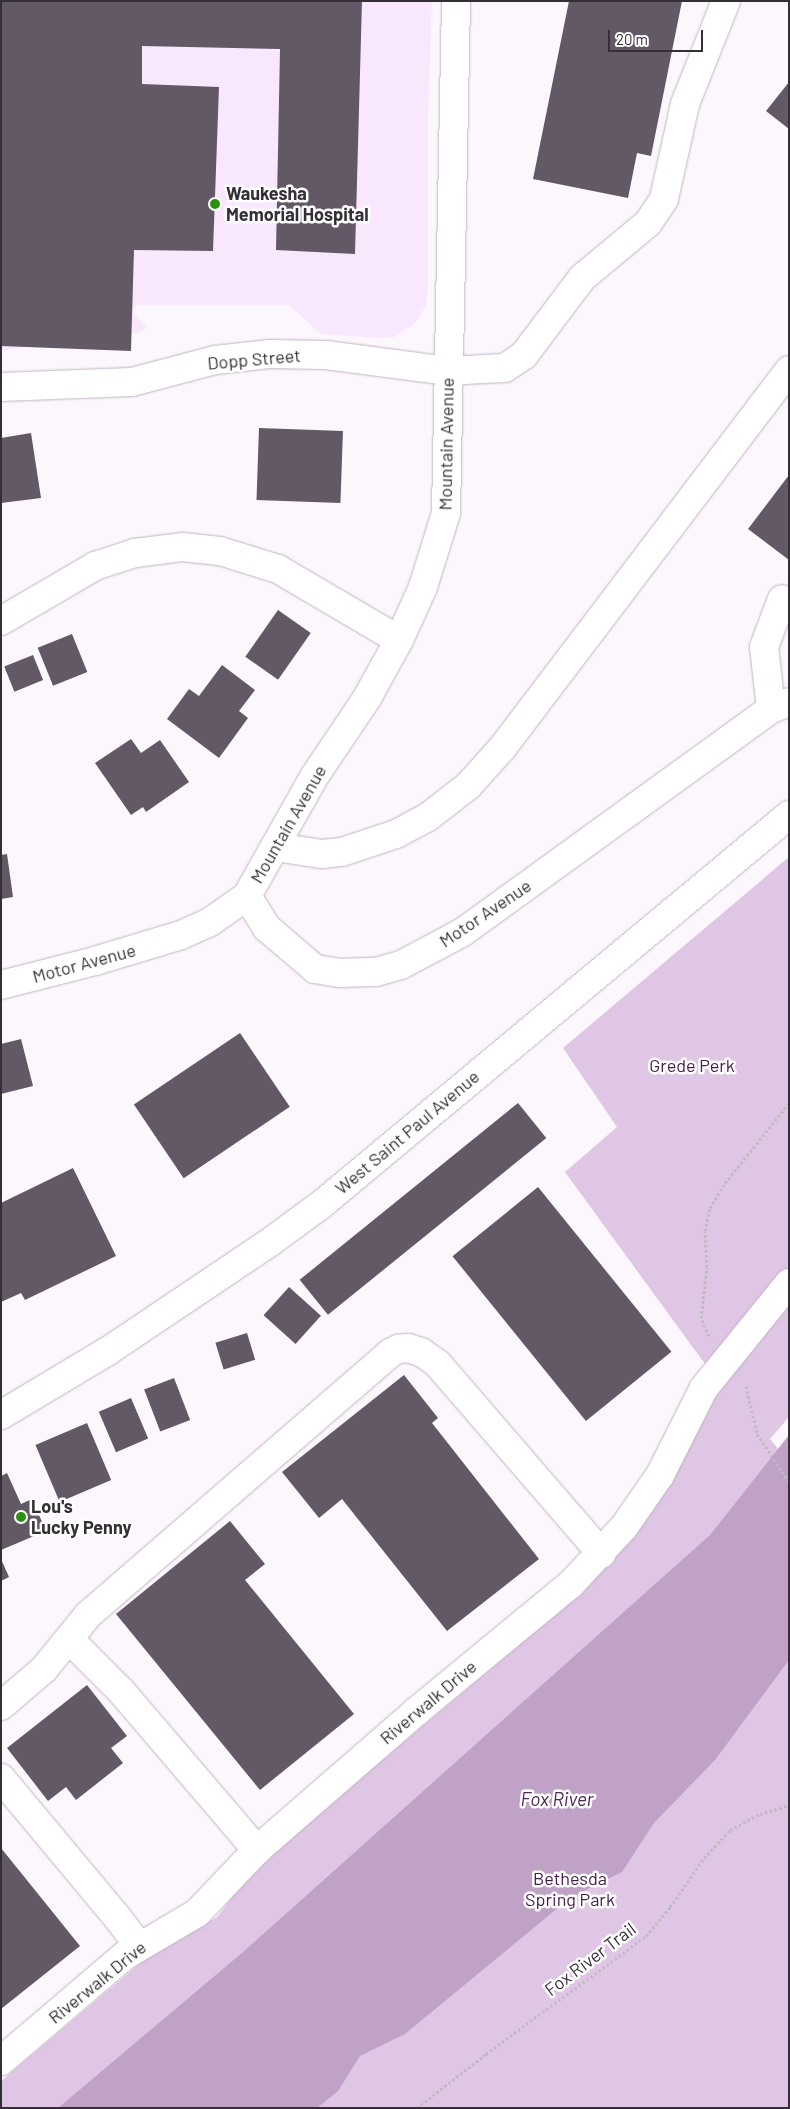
<!DOCTYPE html>
<html>
<head>
<meta charset="utf-8">
<style>
	body { margin:0 }
	#map { position:relative; width:790px; height:2109px; overflow:hidden; background:#fcf7fd; font-family:Barlow,sans-serif }
	div>[style] { position:absolute }
	.built>* { inset:0; background:#f9e7fd }
	.green>* { inset:0; background:#e0c6e5 }
	.water>* { inset:0; background:#c0a2c6 }
	.building>* { inset:0; background:#635865; transform-origin:0 0 }
	.path>* { height:3px; margin-top:-1.5px; transform-origin:0; background:repeating-linear-gradient(90deg,#c0bbc1 0 2.5px,transparent 0 5px) }
	.roads { filter:drop-shadow(0 0 1px #c1b4c3) drop-shadow(0 0 1px #c1b4c3) }
	.minor>* { height:28px; margin:-14px; padding:0 14px; transform-origin:14px; border-radius:14px; background:#fff }
	.major>* { height:28px; margin:-14px; padding:0 14px; transform-origin:14px; border-radius:14px; background:#fff }
	.dots>* { width:14px; height:14px; translate:-50% -50%; box-sizing:border-box; border:2px solid #fff; border-radius:50% }
	span { translate:-50% -50%; white-space:nowrap; text-align:center; line-height:1.15; -webkit-text-stroke:5px #fff; paint-order:stroke }
	.poi-label { font-size:18px; color:#342f35; font-weight:700 }
	.left { translate:0 -50%; text-align:left }
	.street-label { font-size:18px; color:#342f35 }
	.park-label { font-size:18px; color:#441e4b }
	.water-label { font-size:19px; color:#4c2654; font-style:italic }
	.frame { position:absolute; inset:0; border:2px solid #342f35; pointer-events:none }
	.scale { position:absolute; left:608px; top:30px; width:95px; height:22px; box-sizing:border-box; border:2px solid #342f35; border-top:0; padding-left:6px; font-size:15px; line-height:18px; white-space:nowrap; color:#342f35; -webkit-text-stroke:4px #fff; paint-order:stroke }
</style>
</head>
<body>
<div id="map">
	<div class="built">
		<i style="clip-path:polygon(1px 1px,432px 1px,428px 121px,428px 287px,426px 306px,413px 325px,394px 337px,380px 338px,321px 334px,289px 305px,137px 305px,132px 312px,147px 328px,138px 333px,112px 333px,1px 351px)"></i>
	</div>
	<div class="green">
		<i style="clip-path:polygon(789px 857px,789px 1417px,770px 1439px,789px 1462px,789px 2108px,1px 2108px,1px 2081px,152px 1953px,217px 1917px,256px 1866px,545px 1623px,620px 1552px,675px 1471px,721px 1380px,702px 1360px,565px 1172px,617px 1127px,563px 1048px)"></i>
	</div>
	<div class="water">
		<i style="clip-path:polygon(789px 1435px,789px 1660px,715px 1760px,654px 1823px,622px 1872px,570px 1898px,405px 2034px,360px 2056px,338px 2091px,317px 2108px,58px 2108px,243px 1952px,710px 1535px)"></i>
	</div>
	<div class="building">
		<i style="clip-path:polygon(1px 1px,362px 1px,355px 254px,276px 250px,280px 49px,142px 46px,142px 84px,219px 87px,213px 251px,134px 250px,131px 351px,1px 346px)"></i>
		<i style="clip-path:polygon(569px 1px,682px 1px,651px 156px,637px 153px,628px 198px,533px 179px)"></i>
		<i style="clip-path:polygon(789px 82px,789px 129px,766px 111px)"></i>
		<i style="left:259px;top:428px;width:84px;height:72px;rotate:2deg"></i>
		<i style="clip-path:polygon(31px 433px,41px 498px,1px 503px,1px 438px)"></i>
		<i style="clip-path:polygon(789px 475px,789px 560px,748px 529px)"></i>
		<i style="left:278px;top:610px;width:40px;height:57px;rotate:35deg"></i>
		<i style="left:72px;top:634px;width:41px;height:37px;rotate:68deg"></i>
		<i style="left:33px;top:655px;width:27px;height:31px;rotate:68deg"></i>
		<i style="clip-path:polygon(222px 665px,255px 690px,239px 711px,248px 718px,219px 758px,167px 719px,189px 689px,199px 696px)"></i>
		<i style="clip-path:polygon(131px 739px,141px 753px,160px 740px,189px 782px,146px 812px,143px 807px,131px 815px,95px 763px)"></i>
		<i style="clip-path:polygon(7px 854px,13px 897px,1px 899px,1px 855px)"></i>
		<i style="left:240px;top:1033px;width:89px;height:128px;rotate:56deg"></i>
		<i style="clip-path:polygon(21px 1039px,33px 1086px,1px 1094px,1px 1044px)"></i>
		<i style="left:518px;top:1103px;width:45px;height:281px;rotate:51deg"></i>
		<i style="clip-path:polygon(73px 1168px,116px 1256px,25px 1300px,21px 1293px,1px 1302px,1px 1203px)"></i>
		<i style="left:538px;top:1187px;width:212px;height:110px;rotate:51deg"></i>
		<i style="left:289px;top:1287px;width:43px;height:38px;rotate:42deg"></i>
		<i style="left:247px;top:1333px;width:28px;height:33px;rotate:73deg"></i>
		<i style="clip-path:polygon(404px 1375px,438px 1418px,432px 1423px,539px 1559px,447px 1631px,342px 1499px,319px 1518px,282px 1472px)"></i>
		<i style="left:174px;top:1378px;width:45px;height:32px;rotate:69deg"></i>
		<i style="left:131px;top:1398px;width:44px;height:35px;rotate:67deg"></i>
		<i style="left:87px;top:1423px;width:62px;height:56px;rotate:67deg"></i>
		<i style="clip-path:polygon(7px 1473px,21px 1504px,32px 1499px,46px 1531px,1px 1550px,1px 1476px)"></i>
		<i style="clip-path:polygon(230px 1521px,265px 1564px,245px 1580px,354px 1714px,260px 1790px,116px 1614px)"></i>
		<i style="clip-path:polygon(1px 1559px,9px 1577px,1px 1581px)"></i>
		<i style="clip-path:polygon(87px 1685px,127px 1736px,111px 1748px,123px 1763px,76px 1800px,66px 1787px,48px 1801px,7px 1748px)"></i>
		<i style="clip-path:polygon(1px 1848px,80px 1946px,1px 2009px)"></i>
	</div>
	<div class="path">
		<i style="left:709px;top:1336px;width:20px;rotate:-114deg"></i>
		<i style="left:701px;top:1318px;width:51px;rotate:-83.3deg"></i>
		<i style="left:707px;top:1267px;width:36px;rotate:-93deg"></i>
		<i style="left:705px;top:1231px;width:24px;rotate:-78deg"></i>
		<i style="left:710px;top:1208px;width:29px;rotate:-59deg"></i>
		<i style="left:725px;top:1183px;width:102px;rotate:-51.3deg"></i>
		<i style="left:746px;top:1386px;width:49px;rotate:77.1deg"></i>
		<i style="left:757px;top:1434px;width:58px;rotate:56.3deg"></i>
		<i style="left:417px;top:2108px;width:88px;rotate:-38deg"></i>
		<i style="left:486px;top:2054px;width:199px;rotate:-36.4deg"></i>
		<i style="left:646px;top:1936px;width:38px;rotate:-50deg"></i>
		<i style="left:670px;top:1907px;width:60px;rotate:-55.2deg"></i>
		<i style="left:704px;top:1858px;width:38px;rotate:-47deg"></i>
		<i style="left:730px;top:1830px;width:34px;rotate:-28deg"></i>
		<i style="left:760px;top:1814px;width:30px;rotate:-17deg"></i>
	</div>
	<div class="roads">
		<div class="minor">
			<i style="left:1px;top:387px;width:131px;rotate:-2.2deg"></i>
			<i style="left:132px;top:382px;width:86px;rotate:-14.8deg"></i>
			<i style="left:215px;top:360px;width:54px;rotate:-6.3deg"></i>
			<i style="left:269px;top:354px;width:57px;rotate:1deg"></i>
			<i style="left:326px;top:355px;width:122px;rotate:7.5deg"></i>
			<i style="left:447px;top:371px;width:58px;rotate:-3deg"></i>
			<i style="left:505px;top:368px;width:23px;rotate:-34deg"></i>
			<i style="left:524px;top:355px;width:96px;rotate:-53deg"></i>
			<i style="left:582px;top:278px;width:86px;rotate:-39.8deg"></i>
			<i style="left:648px;top:223px;width:29px;rotate:-56deg"></i>
			<i style="left:664px;top:199px;width:97px;rotate:-77.5deg"></i>
			<i style="left:685px;top:104px;width:111px;rotate:-68.3deg"></i>
			<i style="left:1px;top:621px;width:109px;rotate:-30.3deg"></i>
			<i style="left:95px;top:566px;width:42px;rotate:-18deg"></i>
			<i style="left:135px;top:553px;width:47px;rotate:-7.3deg"></i>
			<i style="left:182px;top:547px;width:38px;rotate:6deg"></i>
			<i style="left:220px;top:551px;width:61px;rotate:17.2deg"></i>
			<i style="left:278px;top:569px;width:140px;rotate:30.4deg"></i>
			<i style="left:771px;top:709px;width:62px;rotate:-96.4deg"></i>
			<i style="left:764px;top:647px;width:51px;rotate:-69.4deg"></i>
			<i style="left:275px;top:847px;width:48px;rotate:8.5deg"></i>
			<i style="left:322px;top:854px;width:20px;rotate:-6deg"></i>
			<i style="left:342px;top:852px;width:57px;rotate:-18.4deg"></i>
			<i style="left:396px;top:834px;width:36px;rotate:-28deg"></i>
			<i style="left:428px;top:817px;width:51px;rotate:-37.8deg"></i>
			<i style="left:468px;top:786px;width:52px;rotate:-48.1deg"></i>
			<i style="left:503px;top:747px;width:473px;rotate:-52.8deg"></i>
			<i style="left:247px;top:896px;width:38px;rotate:58deg"></i>
			<i style="left:267px;top:928px;width:63px;rotate:40.5deg"></i>
			<i style="left:315px;top:969px;width:26px;rotate:9deg"></i>
			<i style="left:341px;top:973px;width:35px;rotate:-2deg"></i>
			<i style="left:376px;top:972px;width:26px;rotate:-16deg"></i>
			<i style="left:401px;top:965px;width:70px;rotate:-28deg"></i>
			<i style="left:463px;top:932px;width:380px;rotate:-35.9deg"></i>
			<i style="left:771px;top:709px;width:19px;rotate:-21deg"></i>
			<i style="left:1px;top:985px;width:97px;rotate:-14.3deg"></i>
			<i style="left:95px;top:961px;width:90px;rotate:-16.8deg"></i>
			<i style="left:181px;top:935px;width:32px;rotate:-24deg"></i>
			<i style="left:210px;top:922px;width:45px;rotate:-35.1deg"></i>
			<i style="left:247px;top:896px;width:137px;rotate:-60.6deg"></i>
			<i style="left:314px;top:777px;width:95px;rotate:-56.1deg"></i>
			<i style="left:367px;top:698px;width:66px;rotate:-61.1deg"></i>
			<i style="left:399px;top:640px;width:58px;rotate:-65.6deg"></i>
			<i style="left:423px;top:587px;width:77px;rotate:-72.7deg"></i>
			<i style="left:446px;top:513px;width:512px;rotate:-88.88deg"></i>
			<i style="left:69px;top:1639px;width:75px;rotate:45deg"></i>
			<i style="left:122px;top:1692px;width:208px;rotate:49.5deg"></i>
			<i style="left:1px;top:1706px;width:57px;rotate:-40.7deg"></i>
			<i style="left:44px;top:1669px;width:70px;rotate:-50.8deg"></i>
			<i style="left:88px;top:1615px;width:400px;rotate:-40.9deg"></i>
			<i style="left:390px;top:1353px;width:9px;rotate:-27deg"></i>
			<i style="left:398px;top:1349px;width:10px;rotate:-6deg"></i>
			<i style="left:408px;top:1348px;width:14px;rotate:17deg"></i>
			<i style="left:421px;top:1352px;width:19px;rotate:35deg"></i>
			<i style="left:437px;top:1363px;width:252px;rotate:49.2deg"></i>
			<i style="left:1px;top:1778px;width:181px;rotate:50.2deg"></i>
			<i style="left:117px;top:1917px;width:36px;rotate:53deg"></i>
			<i style="left:1px;top:2061px;width:162px;rotate:-40.5deg"></i>
			<i style="left:124px;top:1956px;width:85px;rotate:-30.5deg"></i>
			<i style="left:197px;top:1913px;width:87px;rotate:-46.4deg"></i>
			<i style="left:257px;top:1850px;width:213px;rotate:-41deg"></i>
			<i style="left:418px;top:1710px;width:198px;rotate:-39.5deg"></i>
			<i style="left:571px;top:1584px;width:78px;rotate:-47.1deg"></i>
			<i style="left:624px;top:1527px;width:63px;rotate:-55.3deg"></i>
			<i style="left:660px;top:1475px;width:97px;rotate:-63.2deg"></i>
			<i style="left:704px;top:1388px;width:135px;rotate:-51deg"></i>
		</div>
		<div class="major">
			<i style="left:1px;top:1415px;width:125px;rotate:-30.9deg"></i>
			<i style="left:108px;top:1351px;width:199px;rotate:-33.9deg"></i>
			<i style="left:273px;top:1240px;width:61px;rotate:-36.3deg"></i>
			<i style="left:322px;top:1204px;width:608px;rotate:-39.79deg"></i>
		</div>
	</div>
	<div class="dots">
		<i style="left:215px;top:204px;background:#2b900f"></i>
		<i style="left:21px;top:1517px;background:#2b900f"></i>
	</div>
	<div class="poi-label">
		<span class="left" style="left:226px;top:204px">Waukesha<br>Memorial Hospital</span>
		<span class="left" style="left:31px;top:1517px">Lou's<br>Lucky Penny</span>
	</div>
	<div class="street-label">
		<span style="left:254px;top:359px;rotate:-5deg">Dopp Street</span>
		<span style="left:446px;top:444px;rotate:-89deg">Mountain Avenue</span>
		<span style="left:288px;top:824px;rotate:-60deg">Mountain Avenue</span>
		<span style="left:485px;top:913px;rotate:-34deg">Motor Avenue</span>
		<span style="left:84px;top:963px;rotate:-15deg">Motor Avenue</span>
		<span style="left:407px;top:1132px;rotate:-40deg">West Saint Paul Avenue</span>
		<span style="left:428px;top:1702px;rotate:-40deg">Riverwalk Drive</span>
		<span style="left:590px;top:1959px;rotate:-37deg">Fox River Trail</span>
		<span style="left:97px;top:1982px;rotate:-39deg">Riverwalk Drive</span>
	</div>
	<div class="park-label">
		<span style="left:692px;top:1065px">Grede Perk</span>
		<span style="left:570px;top:1889px">Bethesda<br>Spring Park</span>
	</div>
	<div class="water-label">
		<span style="left:557px;top:1799px">Fox River</span>
	</div>
	<div class="frame"></div>
	<div class="scale">20 m</div>
</div>
</body>
</html>
